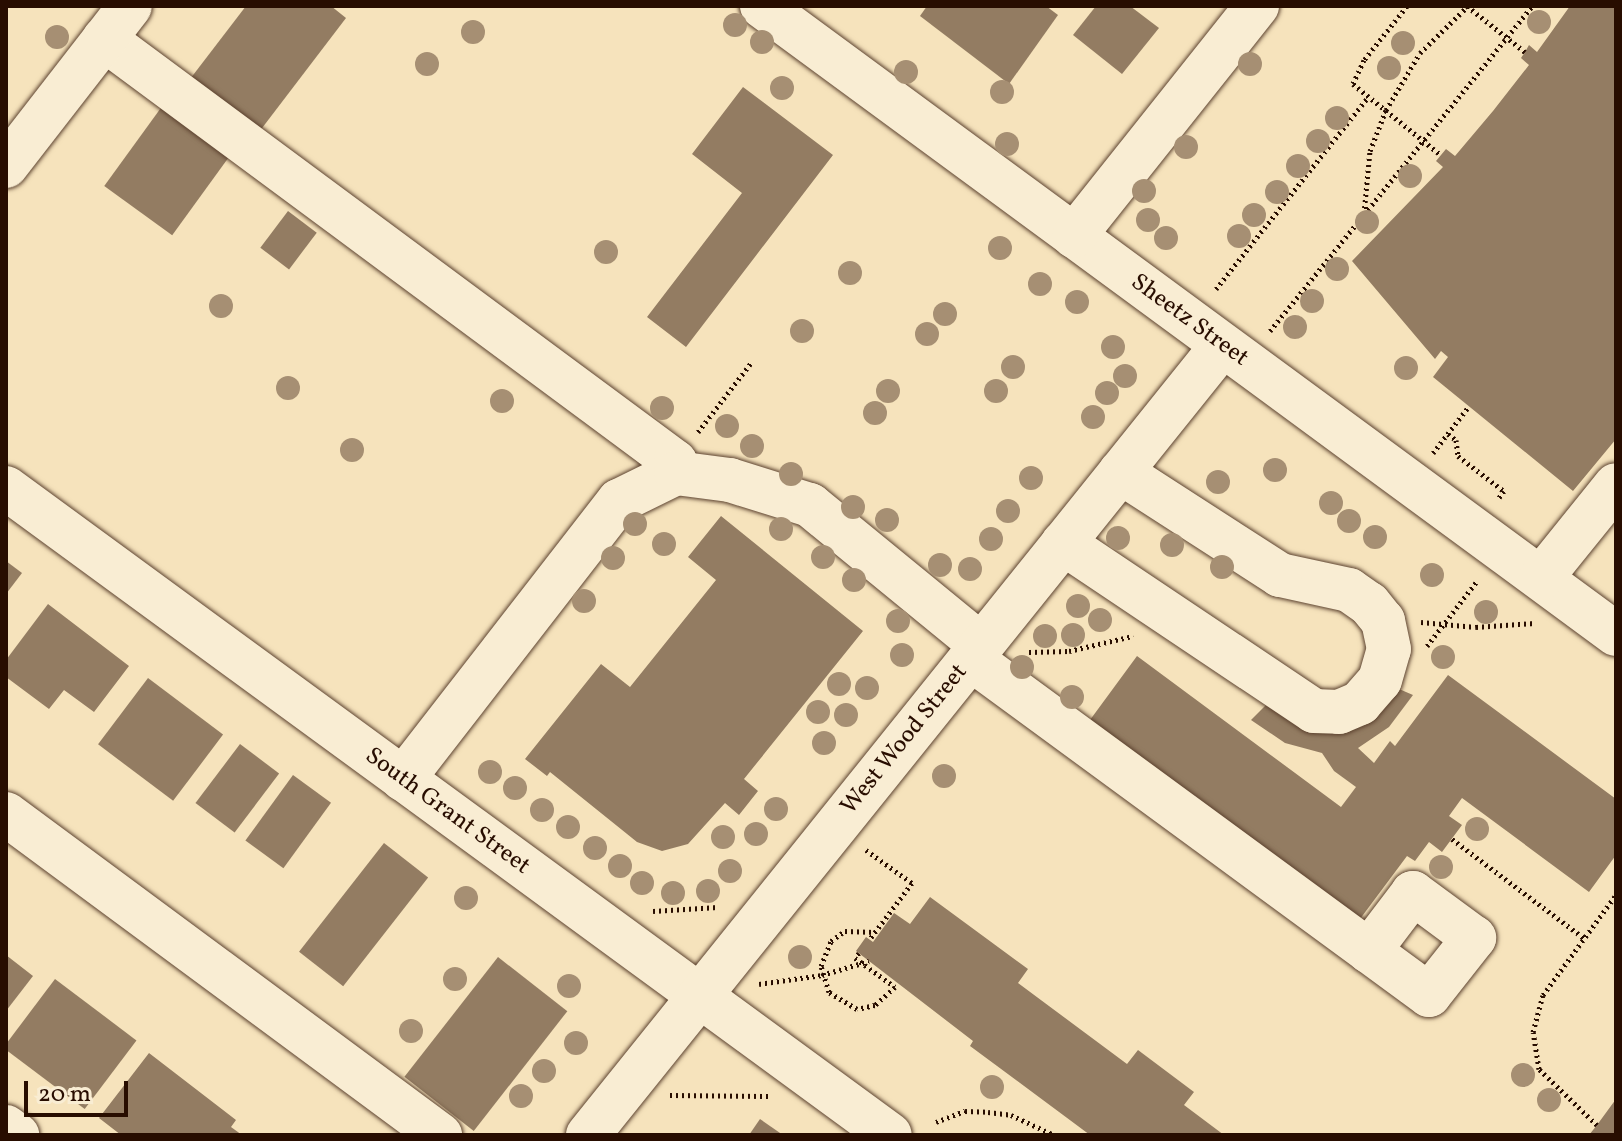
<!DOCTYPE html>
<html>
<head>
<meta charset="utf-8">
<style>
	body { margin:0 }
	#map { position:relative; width:1622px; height:1141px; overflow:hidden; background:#f6e3bc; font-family:Vollkorn,serif }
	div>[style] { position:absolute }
	.building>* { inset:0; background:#937c62; transform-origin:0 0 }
	.path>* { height:5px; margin-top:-2.5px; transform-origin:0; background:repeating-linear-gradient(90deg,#280d00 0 2px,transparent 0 6px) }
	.roads { filter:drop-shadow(0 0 2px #5c422f) drop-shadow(0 0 2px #5c422f) }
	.minor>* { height:44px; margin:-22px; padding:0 22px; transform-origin:22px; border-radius:22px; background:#f9edd3 }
	.trees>* { width:24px; height:24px; margin:-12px; border-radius:50%; background:#a68f73 }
	span { translate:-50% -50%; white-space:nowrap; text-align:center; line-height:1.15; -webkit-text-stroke:6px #f9edd3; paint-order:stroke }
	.street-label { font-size:24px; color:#280d00 }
	.frame { position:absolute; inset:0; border:8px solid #280d00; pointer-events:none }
	.scale { position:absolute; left:24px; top:1081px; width:104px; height:36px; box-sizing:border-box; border:4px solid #280d00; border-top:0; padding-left:10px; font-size:24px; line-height:28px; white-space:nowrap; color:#280d00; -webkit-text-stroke:6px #f9edd3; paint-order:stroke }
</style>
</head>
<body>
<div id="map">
	<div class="building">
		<i style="clip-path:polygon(246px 6px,331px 6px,346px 18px,256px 136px,187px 83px)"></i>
		<i style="clip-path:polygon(927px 6px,1046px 6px,1058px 15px,1009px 84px,920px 16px)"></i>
		<i style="clip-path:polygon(1096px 6px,1130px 6px,1159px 28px,1122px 74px,1073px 35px)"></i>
		<i style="clip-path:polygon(1570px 6px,1616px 6px,1616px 439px,1573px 491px,1433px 377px,1448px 357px,1441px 351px,1435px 359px,1352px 261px,1443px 167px,1436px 161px,1446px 149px,1455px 156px,1493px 111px,1529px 65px,1521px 58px,1525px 52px,1529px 45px,1537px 52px)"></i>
		<i style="clip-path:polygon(743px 87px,833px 155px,686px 347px,647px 317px,742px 193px,692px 154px)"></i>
		<i style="left:163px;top:105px;width:84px;height:100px;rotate:36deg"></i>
		<i style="left:288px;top:211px;width:36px;height:46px;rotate:37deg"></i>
		<i style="clip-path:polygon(721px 516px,863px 631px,744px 779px,758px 791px,739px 815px,725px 803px,688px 844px,662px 851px,637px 842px,550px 772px,547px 776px,525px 759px,601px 664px,630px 687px,716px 580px,688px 557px)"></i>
		<i style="clip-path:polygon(6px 561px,22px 573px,6px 594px)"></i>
		<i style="clip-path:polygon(48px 604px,129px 666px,94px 712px,64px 690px,49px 709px,6px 677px,6px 660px)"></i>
		<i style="clip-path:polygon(1137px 656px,1341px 807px,1356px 787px,1334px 771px,1322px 753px,1285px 743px,1251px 720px,1268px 703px,1392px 686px,1413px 695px,1389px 727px,1358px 748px,1374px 763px,1390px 741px,1395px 746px,1448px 675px,1616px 799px,1616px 855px,1589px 892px,1462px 798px,1449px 816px,1462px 825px,1442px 852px,1429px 842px,1415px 861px,1407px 856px,1360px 919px,1090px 720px)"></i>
		<i style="left:148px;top:678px;width:94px;height:83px;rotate:37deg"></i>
		<i style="left:240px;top:744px;width:49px;height:74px;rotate:37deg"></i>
		<i style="left:293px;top:775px;width:47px;height:81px;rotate:36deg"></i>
		<i style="left:384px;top:843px;width:56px;height:138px;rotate:38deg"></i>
		<i style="clip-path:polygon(930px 897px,1028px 969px,1018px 983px,1127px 1064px,1138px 1050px,1194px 1092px,1184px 1105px,1224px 1135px,1090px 1135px,970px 1046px,973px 1041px,856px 951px,866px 937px,873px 942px,894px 913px,910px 924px)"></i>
		<i style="clip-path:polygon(6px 955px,33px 976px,6px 1011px)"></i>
		<i style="left:498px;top:957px;width:88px;height:152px;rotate:38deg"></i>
		<i style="left:55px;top:979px;width:102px;height:86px;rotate:37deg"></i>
		<i style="clip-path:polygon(149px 1053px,236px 1120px,231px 1127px,242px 1135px,121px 1135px,99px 1118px)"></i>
		<i style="clip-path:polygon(1616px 1099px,1616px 1135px,1589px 1135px,1597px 1125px)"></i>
		<i style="clip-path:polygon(760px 1119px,783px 1135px,749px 1135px)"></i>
	</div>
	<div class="path">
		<i style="left:1407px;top:6px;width:69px;rotate:128.5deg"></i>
		<i style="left:1364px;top:60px;width:26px;rotate:115deg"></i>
		<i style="left:1353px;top:84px;width:113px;rotate:38.9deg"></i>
		<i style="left:1467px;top:6px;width:74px;rotate:38.4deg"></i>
		<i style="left:1364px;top:214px;width:63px;rotate:-84.6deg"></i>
		<i style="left:1370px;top:151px;width:44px;rotate:-68.7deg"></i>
		<i style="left:1386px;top:110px;width:66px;rotate:-59.2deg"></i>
		<i style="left:1420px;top:53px;width:67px;rotate:-44.4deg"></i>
		<i style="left:1216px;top:289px;width:246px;rotate:-51.6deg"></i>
		<i style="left:1270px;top:331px;width:417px;rotate:-51.1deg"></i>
		<i style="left:698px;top:432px;width:87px;rotate:-52.5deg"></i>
		<i style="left:1448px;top:434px;width:10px;rotate:37deg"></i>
		<i style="left:1456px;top:440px;width:16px;rotate:83deg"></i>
		<i style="left:1458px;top:456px;width:58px;rotate:37.3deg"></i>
		<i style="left:1504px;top:491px;width:10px;rotate:127deg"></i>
		<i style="left:1433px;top:453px;width:59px;rotate:-52.5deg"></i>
		<i style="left:1421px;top:622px;width:55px;rotate:5.2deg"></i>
		<i style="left:1476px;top:627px;width:59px;rotate:-3.9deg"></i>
		<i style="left:1427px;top:646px;width:82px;rotate:-52.4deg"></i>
		<i style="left:1029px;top:652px;width:40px;rotate:-1.4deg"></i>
		<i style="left:1069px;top:651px;width:66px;rotate:-13.2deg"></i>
		<i style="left:1452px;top:839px;width:165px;rotate:36.9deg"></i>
		<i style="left:866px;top:850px;width:57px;rotate:35.7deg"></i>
		<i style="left:912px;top:883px;width:71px;rotate:127deg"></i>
		<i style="left:653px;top:911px;width:65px;rotate:-3.5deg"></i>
		<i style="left:859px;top:953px;width:6px;rotate:129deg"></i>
		<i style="left:855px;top:958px;width:49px;rotate:35.9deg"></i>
		<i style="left:895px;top:987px;width:27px;rotate:138deg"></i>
		<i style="left:875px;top:1005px;width:18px;rotate:167deg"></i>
		<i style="left:857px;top:1009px;width:33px;rotate:-149deg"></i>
		<i style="left:829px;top:992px;width:27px;rotate:-107deg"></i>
		<i style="left:821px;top:966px;width:27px;rotate:-68deg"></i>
		<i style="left:831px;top:941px;width:17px;rotate:-36deg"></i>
		<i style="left:845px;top:931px;width:30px;rotate:2deg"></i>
		<i style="left:759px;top:984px;width:64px;rotate:-8.1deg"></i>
		<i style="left:822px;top:975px;width:49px;rotate:-16.6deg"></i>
		<i style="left:670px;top:1095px;width:98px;rotate:0.6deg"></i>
		<i style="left:936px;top:1122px;width:31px;rotate:-21deg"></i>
		<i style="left:965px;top:1111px;width:23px;rotate:2deg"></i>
		<i style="left:988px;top:1112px;width:23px;rotate:7deg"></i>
		<i style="left:1011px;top:1115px;width:47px;rotate:24.9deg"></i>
		<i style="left:1597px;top:1125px;width:81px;rotate:-136deg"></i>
		<i style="left:1539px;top:1069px;width:37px;rotate:-99deg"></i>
		<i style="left:1533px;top:1032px;width:38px;rotate:-75deg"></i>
		<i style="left:1543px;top:995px;width:124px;rotate:-53.9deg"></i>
	</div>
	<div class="roads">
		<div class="minor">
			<i style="left:762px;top:6px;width:1060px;rotate:36.33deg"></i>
			<i style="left:104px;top:39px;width:711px;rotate:36.53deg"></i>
			<i style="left:675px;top:462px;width:11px;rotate:85deg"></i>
			<i style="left:6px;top:166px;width:202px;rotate:-52.2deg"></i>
			<i style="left:1074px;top:236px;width:294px;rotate:-51.5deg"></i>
			<i style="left:6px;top:488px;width:1095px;rotate:36.2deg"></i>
			<i style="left:1063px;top:543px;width:302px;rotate:33.8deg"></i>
			<i style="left:1314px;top:711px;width:25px;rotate:2deg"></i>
			<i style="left:1339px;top:712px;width:23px;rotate:-23deg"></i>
			<i style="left:1360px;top:703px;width:30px;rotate:-49deg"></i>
			<i style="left:1380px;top:680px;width:32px;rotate:-74deg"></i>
			<i style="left:1389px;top:649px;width:29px;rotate:-102deg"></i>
			<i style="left:1383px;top:621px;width:22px;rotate:-129deg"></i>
			<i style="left:1369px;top:604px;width:24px;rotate:-145deg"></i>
			<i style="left:1349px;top:590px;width:71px;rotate:-167.7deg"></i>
			<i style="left:1280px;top:575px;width:190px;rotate:-147.2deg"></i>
			<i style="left:1541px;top:578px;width:119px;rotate:-51.1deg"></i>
			<i style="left:971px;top:659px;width:568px;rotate:36.26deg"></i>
			<i style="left:1429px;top:995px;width:73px;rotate:-51.7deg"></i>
			<i style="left:1474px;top:938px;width:76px;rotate:-143.6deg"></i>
			<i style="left:1413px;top:893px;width:73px;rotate:127.2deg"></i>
			<i style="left:403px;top:779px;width:352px;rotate:-52.2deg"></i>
			<i style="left:619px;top:501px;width:64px;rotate:-26.2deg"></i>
			<i style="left:676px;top:473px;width:54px;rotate:7.4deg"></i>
			<i style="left:730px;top:480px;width:84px;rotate:17.4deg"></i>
			<i style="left:810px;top:505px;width:221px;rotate:39.3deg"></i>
			<i style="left:6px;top:814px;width:540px;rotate:36.49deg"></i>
			<i style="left:6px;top:1127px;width:14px;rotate:36deg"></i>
			<i style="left:588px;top:1135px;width:1012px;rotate:-51.22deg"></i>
		</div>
	</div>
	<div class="trees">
		<i style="left:1539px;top:22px"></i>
		<i style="left:735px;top:25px"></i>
		<i style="left:473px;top:32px"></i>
		<i style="left:57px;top:37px"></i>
		<i style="left:762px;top:42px"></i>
		<i style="left:1403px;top:43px"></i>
		<i style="left:427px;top:64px"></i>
		<i style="left:1250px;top:64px"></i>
		<i style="left:1389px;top:68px"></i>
		<i style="left:906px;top:72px"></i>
		<i style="left:782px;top:88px"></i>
		<i style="left:1002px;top:92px"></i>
		<i style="left:1337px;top:118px"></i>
		<i style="left:1318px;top:141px"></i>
		<i style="left:1007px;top:144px"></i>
		<i style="left:1186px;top:147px"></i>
		<i style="left:1298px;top:166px"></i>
		<i style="left:1410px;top:176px"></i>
		<i style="left:1144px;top:191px"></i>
		<i style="left:1277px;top:192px"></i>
		<i style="left:1254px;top:215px"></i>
		<i style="left:1148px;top:220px"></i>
		<i style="left:1367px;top:222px"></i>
		<i style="left:1239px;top:236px"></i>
		<i style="left:1166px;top:238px"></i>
		<i style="left:1000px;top:248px"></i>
		<i style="left:606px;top:252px"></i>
		<i style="left:1337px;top:269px"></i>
		<i style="left:850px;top:273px"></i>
		<i style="left:1040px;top:284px"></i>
		<i style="left:1312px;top:301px"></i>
		<i style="left:1077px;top:302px"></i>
		<i style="left:221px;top:306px"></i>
		<i style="left:945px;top:314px"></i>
		<i style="left:1295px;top:327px"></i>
		<i style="left:802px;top:331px"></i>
		<i style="left:927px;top:334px"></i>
		<i style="left:1113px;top:347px"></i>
		<i style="left:1013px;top:367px"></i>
		<i style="left:1406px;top:368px"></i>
		<i style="left:1125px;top:376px"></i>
		<i style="left:288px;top:388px"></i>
		<i style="left:888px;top:391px"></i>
		<i style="left:996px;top:391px"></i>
		<i style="left:1107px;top:393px"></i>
		<i style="left:502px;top:401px"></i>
		<i style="left:662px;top:408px"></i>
		<i style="left:875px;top:413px"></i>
		<i style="left:1093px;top:417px"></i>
		<i style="left:727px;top:426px"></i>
		<i style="left:752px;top:446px"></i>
		<i style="left:352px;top:450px"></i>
		<i style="left:1275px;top:470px"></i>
		<i style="left:791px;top:474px"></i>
		<i style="left:1031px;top:478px"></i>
		<i style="left:1218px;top:482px"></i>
		<i style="left:1331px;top:503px"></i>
		<i style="left:853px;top:507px"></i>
		<i style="left:1008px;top:511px"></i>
		<i style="left:887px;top:520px"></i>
		<i style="left:1349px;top:521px"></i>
		<i style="left:635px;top:524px"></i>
		<i style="left:781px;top:529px"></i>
		<i style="left:1375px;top:537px"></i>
		<i style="left:1118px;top:538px"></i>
		<i style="left:991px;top:539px"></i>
		<i style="left:664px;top:544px"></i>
		<i style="left:1172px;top:545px"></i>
		<i style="left:823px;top:557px"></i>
		<i style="left:613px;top:558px"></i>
		<i style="left:940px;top:565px"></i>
		<i style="left:1222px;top:567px"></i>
		<i style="left:970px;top:569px"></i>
		<i style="left:1432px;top:575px"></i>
		<i style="left:854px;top:580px"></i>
		<i style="left:584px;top:601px"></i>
		<i style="left:1078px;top:606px"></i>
		<i style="left:1486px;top:612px"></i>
		<i style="left:1100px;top:620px"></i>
		<i style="left:898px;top:621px"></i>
		<i style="left:1073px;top:635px"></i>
		<i style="left:1045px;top:636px"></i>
		<i style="left:902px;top:655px"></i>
		<i style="left:1443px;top:657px"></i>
		<i style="left:1022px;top:667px"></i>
		<i style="left:839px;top:684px"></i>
		<i style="left:867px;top:688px"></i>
		<i style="left:1072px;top:697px"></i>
		<i style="left:818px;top:712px"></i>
		<i style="left:846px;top:715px"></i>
		<i style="left:824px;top:743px"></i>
		<i style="left:490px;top:772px"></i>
		<i style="left:944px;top:776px"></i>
		<i style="left:515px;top:788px"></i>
		<i style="left:776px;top:809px"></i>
		<i style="left:542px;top:810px"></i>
		<i style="left:568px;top:827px"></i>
		<i style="left:1477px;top:829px"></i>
		<i style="left:756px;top:834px"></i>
		<i style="left:723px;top:837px"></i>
		<i style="left:595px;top:848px"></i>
		<i style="left:620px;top:866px"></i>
		<i style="left:1441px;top:867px"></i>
		<i style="left:730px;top:871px"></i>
		<i style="left:642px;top:883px"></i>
		<i style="left:708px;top:891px"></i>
		<i style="left:673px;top:893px"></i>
		<i style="left:466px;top:898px"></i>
		<i style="left:800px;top:957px"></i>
		<i style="left:455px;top:979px"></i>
		<i style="left:569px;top:986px"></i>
		<i style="left:411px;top:1031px"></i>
		<i style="left:576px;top:1043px"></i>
		<i style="left:544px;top:1071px"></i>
		<i style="left:1523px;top:1075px"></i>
		<i style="left:992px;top:1087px"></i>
		<i style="left:521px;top:1096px"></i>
		<i style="left:1549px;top:1100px"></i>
	</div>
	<div class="street-label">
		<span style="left:1189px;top:321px;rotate:36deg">Sheetz Street</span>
		<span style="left:905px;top:740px;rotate:-51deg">West Wood Street</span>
		<span style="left:447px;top:812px;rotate:36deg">South Grant Street</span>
	</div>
	<div class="frame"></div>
	<div class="scale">20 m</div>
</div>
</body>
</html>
